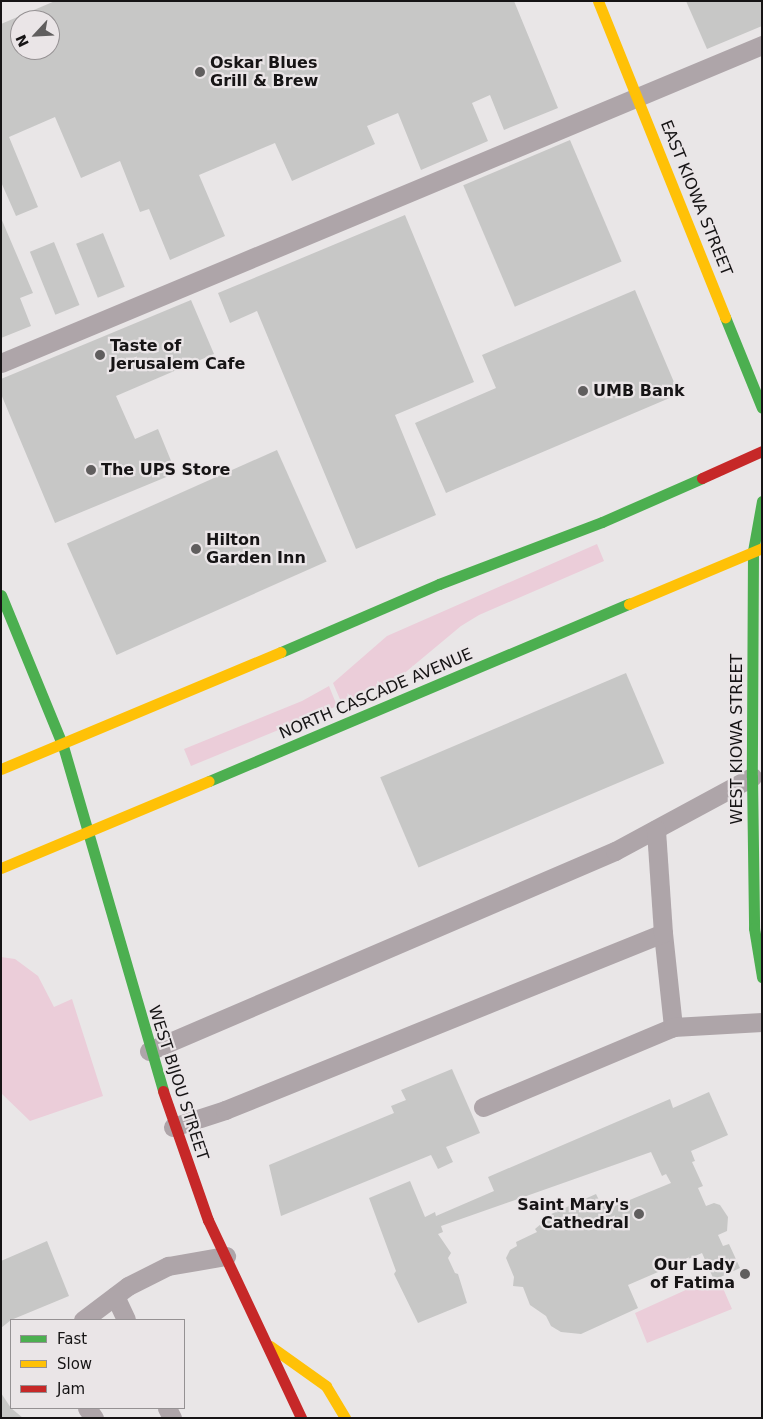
<!DOCTYPE html>
<html>
<head>
<meta charset="utf-8">
<style>
	body { margin:0 }
	#map { position:relative; width:763px; height:1419px; overflow:hidden; background:#e9e6e7; font-family:"DejaVu Sans",sans-serif }
	div>[style] { position:absolute }
	.green>* { inset:0; background:#ebcdd9 }
	.building>* { inset:0; background:#c7c7c6; transform-origin:0 0 }
	.lane>* { height:19px; margin:-9.5px; padding:0 9.5px; transform-origin:9.5px; border-radius:9.5px; background:#aea5a9 }
	.fast>* { height:11px; margin:-5.5px; padding:0 5.5px; transform-origin:5.5px; border-radius:5.5px; background:#4caf50 }
	.slow>* { height:11px; margin:-5.5px; padding:0 5.5px; transform-origin:5.5px; border-radius:5.5px; background:#ffc107 }
	.jam>* { height:11px; margin:-5.5px; padding:0 5.5px; transform-origin:5.5px; border-radius:5.5px; background:#c62828 }
	.dots>* { width:14px; height:14px; translate:-50% -50%; box-sizing:border-box; border:2px solid #eae5e7; border-radius:50% }
	span { translate:-50% -50%; white-space:nowrap; text-align:center; line-height:1.15; -webkit-text-stroke:4.5px #eae5e7; paint-order:stroke }
	.poi-label { font-size:16px; color:#161415; font-weight:700 }
	.left { translate:0 -50%; text-align:left }
	.right { translate:-100% -50%; text-align:right }
	.street-label { font-size:16px; color:#161415 }
	.frame { position:absolute; inset:0; border:2px solid #161415; pointer-events:none }
	.legend { position:absolute; left:10px; top:1319px; width:175px; height:90px; box-sizing:border-box; background:#eae5e7; border:1px solid #959193; margin:0; padding:6px 9px; list-style:none; font-size:15px; color:#161415 }
	.legend li { display:flex; align-items:center; gap:10px; height:25px }
	.legend b { width:25px; border:1px solid #959193 }
	.north { position:absolute; left:10px; top:10px; width:50px; height:50px; box-sizing:border-box; background:#eae5e7; border:1px solid #959193; border-radius:50%; rotate:245deg; font-size:14px; font-weight:700; line-height:20px; text-align:center; color:#161415 }
	.north::after { content:''; display:block; margin:auto; width:18px; height:22px; background:#605e5e; clip-path:polygon(50% 0,100% 100%,50% 72%,0 100%) }
</style>
</head>
<body>
<div id="map">
	<div class="green">
		<i style="clip-path:polygon(597px 544px,604px 561px,479px 615px,461px 626px,401px 676px,342px 704px,333px 683px,387px 636px)"></i>
		<i style="clip-path:polygon(329px 686px,337px 706px,191px 766px,184px 749px,302px 701px)"></i>
		<i style="clip-path:polygon(1px 957px,15px 959px,38px 976px,54px 1007px,72px 999px,103px 1096px,30px 1121px,1px 1093px)"></i>
		<i style="clip-path:polygon(710px 1279px,712px 1282px,719px 1279px,732px 1309px,647px 1343px,635px 1313px)"></i>
	</div>
	<div class="building">
		<i style="clip-path:polygon(evenodd,55px 1px,514px 1px,558px 108px,504px 130px,490px 95px,472px 103px,488px 141px,421px 170px,398px 113px,367px 126px,375px 144px,292px 181px,275px 143px,199px 175px,225px 236px,170px 260px,149px 209px,140px 212px,120px 161px,81px 178px,55px 117px,9px 137px,38px 207px,16px 216px,1px 182px,1px 24px,55px 1px,20px 20px,50px 20px,50px 50px,20px 50px,20px 20px)"></i>
		<i style="clip-path:polygon(686px 1px,762px 1px,762px 26px,707px 49px)"></i>
		<i style="left:570px;top:140px;width:132px;height:116px;rotate:67deg"></i>
		<i style="clip-path:polygon(405px 215px,474px 382px,395px 415px,436px 515px,356px 549px,257px 311px,230px 323px,218px 293px)"></i>
		<i style="clip-path:polygon(1px 218px,33px 293px,20px 298px,31px 326px,1px 338px)"></i>
		<i style="left:103px;top:233px;width:58px;height:29px;rotate:68deg"></i>
		<i style="left:54px;top:242px;width:68px;height:26px;rotate:68deg"></i>
		<i style="clip-path:polygon(635px 290px,679px 394px,446px 493px,415px 423px,496px 388px,482px 355px)"></i>
		<i style="clip-path:polygon(191px 300px,214px 354px,116px 396px,135px 439px,158px 429px,176px 473px,55px 523px,1px 394px,1px 379px)"></i>
		<i style="left:277px;top:450px;width:122px;height:230px;rotate:66deg"></i>
		<i style="left:626px;top:673px;width:98px;height:267px;rotate:67deg"></i>
		<i style="clip-path:polygon(452px 1069px,480px 1133px,446px 1147px,453px 1162px,438px 1169px,431px 1155px,281px 1216px,269px 1165px,394px 1113px,391px 1106px,406px 1100px,401px 1090px)"></i>
		<i style="clip-path:polygon(709px 1092px,728px 1135px,691px 1151px,695px 1161px,692px 1162px,703px 1186px,698px 1188px,706px 1206px,714px 1203px,720px 1205px,728px 1217px,727px 1231px,718px 1235px,723px 1246px,729px 1244px,740px 1268px,714px 1280px,702px 1253px,628px 1285px,638px 1308px,581px 1334px,561px 1332px,551px 1326px,546px 1316px,530px 1305px,523px 1287px,513px 1286px,514px 1277px,506px 1258px,510px 1250px,517px 1246px,516px 1242px,537px 1232px,535px 1229px,542px 1223px,540px 1219px,596px 1194px,602px 1206px,613px 1201px,615px 1206px,671px 1183px,666px 1174px,662px 1176px,651px 1152px,441px 1226px,443px 1232px,438px 1234px,451px 1253px,448px 1258px,455px 1273px,458px 1274px,467px 1303px,418px 1323px,394px 1274px,396px 1271px,369px 1198px,410px 1181px,425px 1217px,435px 1212px,436px 1216px,494px 1191px,488px 1177px,670px 1099px,673px 1108px)"></i>
		<i style="clip-path:polygon(47px 1241px,69px 1296px,11px 1320px,1px 1328px,1px 1261px)"></i>
		<i style="clip-path:polygon(1px 1393px,11px 1408px,23px 1418px,1px 1418px)"></i>
	</div>
	<div class="lane">
		<i style="left:1px;top:363px;width:825px;rotate:-22.68deg"></i>
		<i style="left:663px;top:933px;width:95px;rotate:83.9deg"></i>
		<i style="left:149px;top:1051px;width:507px;rotate:-23.23deg"></i>
		<i style="left:615px;top:851px;width:156px;rotate:-28.4deg"></i>
		<i style="left:483px;top:1107px;width:206px;rotate:-22.8deg"></i>
		<i style="left:673px;top:1027px;width:89px;rotate:-3.2deg"></i>
		<i style="left:173px;top:1127px;width:55px;rotate:-18.1deg"></i>
		<i style="left:225px;top:1110px;width:472px;rotate:-22deg"></i>
		<i style="left:663px;top:933px;width:104px;rotate:-93.9deg"></i>
		<i style="left:115px;top:1296px;width:26px;rotate:65deg"></i>
		<i style="left:83px;top:1320px;width:56px;rotate:-37.1deg"></i>
		<i style="left:128px;top:1286px;width:45px;rotate:-26.6deg"></i>
		<i style="left:168px;top:1266px;width:59px;rotate:-9.8deg"></i>
		<i style="left:87px;top:1408px;width:12px;rotate:55deg"></i>
		<i style="left:167px;top:1408px;width:11px;rotate:63deg"></i>
	</div>
	<div class="fast">
		<i style="left:725px;top:317px;width:98px;rotate:67.9deg"></i>
		<i style="left:762px;top:501px;width:51px;rotate:100.2deg"></i>
		<i style="left:753px;top:551px;width:226px;rotate:90.3deg"></i>
		<i style="left:752px;top:777px;width:151px;rotate:89.2deg"></i>
		<i style="left:754px;top:928px;width:50px;rotate:80.7deg"></i>
		<i style="left:1px;top:595px;width:163px;rotate:67.7deg"></i>
		<i style="left:63px;top:746px;width:359px;rotate:73.8deg"></i>
		<i style="left:281px;top:652px;width:172px;rotate:-23.3deg"></i>
		<i style="left:439px;top:584px;width:174px;rotate:-20.8deg"></i>
		<i style="left:602px;top:522px;width:109px;rotate:-23.7deg"></i>
		<i style="left:209px;top:781px;width:456px;rotate:-22.9deg"></i>
	</div>
	<div class="slow">
		<i style="left:598px;top:1px;width:341px;rotate:68.1deg"></i>
		<i style="left:629px;top:604px;width:144px;rotate:-22.8deg"></i>
		<i style="left:1px;top:769px;width:303px;rotate:-22.7deg"></i>
		<i style="left:1px;top:868px;width:225px;rotate:-22.7deg"></i>
		<i style="left:270px;top:1346px;width:69px;rotate:35.5deg"></i>
		<i style="left:326px;top:1386px;width:37px;rotate:59deg"></i>
	</div>
	<div class="jam">
		<i style="left:702px;top:478px;width:66px;rotate:-24.2deg"></i>
		<i style="left:163px;top:1091px;width:137px;rotate:70.8deg"></i>
		<i style="left:208px;top:1220px;width:219px;rotate:64.8deg"></i>
	</div>
	<div class="dots">
		<i style="left:200px;top:72px;background:#605e5e"></i>
		<i style="left:100px;top:355px;background:#605e5e"></i>
		<i style="left:583px;top:391px;background:#605e5e"></i>
		<i style="left:91px;top:470px;background:#605e5e"></i>
		<i style="left:196px;top:549px;background:#605e5e"></i>
		<i style="left:639px;top:1214px;background:#605e5e"></i>
		<i style="left:745px;top:1274px;background:#605e5e"></i>
	</div>
	<div class="poi-label">
		<span class="left" style="left:210px;top:72px">Oskar Blues<br>Grill &amp; Brew</span>
		<span class="left" style="left:110px;top:355px">Taste of<br>Jerusalem Cafe</span>
		<span class="left" style="left:593px;top:391px">UMB Bank</span>
		<span class="left" style="left:101px;top:470px">The UPS Store</span>
		<span class="left" style="left:206px;top:549px">Hilton<br>Garden Inn</span>
		<span class="right" style="left:629px;top:1214px">Saint Mary's<br>Cathedral</span>
		<span class="right" style="left:735px;top:1274px">Our Lady<br>of Fatima</span>
	</div>
	<div class="street-label">
		<span style="left:696px;top:198px;rotate:68deg">EAST KIOWA STREET</span>
		<span style="left:376px;top:694px;rotate:-23deg">NORTH CASCADE AVENUE</span>
		<span style="left:737px;top:739px;rotate:-90deg">WEST KIOWA STREET</span>
		<span style="left:178px;top:1083px;rotate:72deg">WEST BIJOU STREET</span>
	</div>
	<div class="frame"></div>
	<ul class="legend">
	<li><b style="height:6px;background:#4caf50"></b>Fast</li>
	<li><b style="height:6px;background:#ffc107"></b>Slow</li>
	<li><b style="height:6px;background:#c62828"></b>Jam</li>
	</ul>
	<div class="north">N</div>
</div>
</body>
</html>
